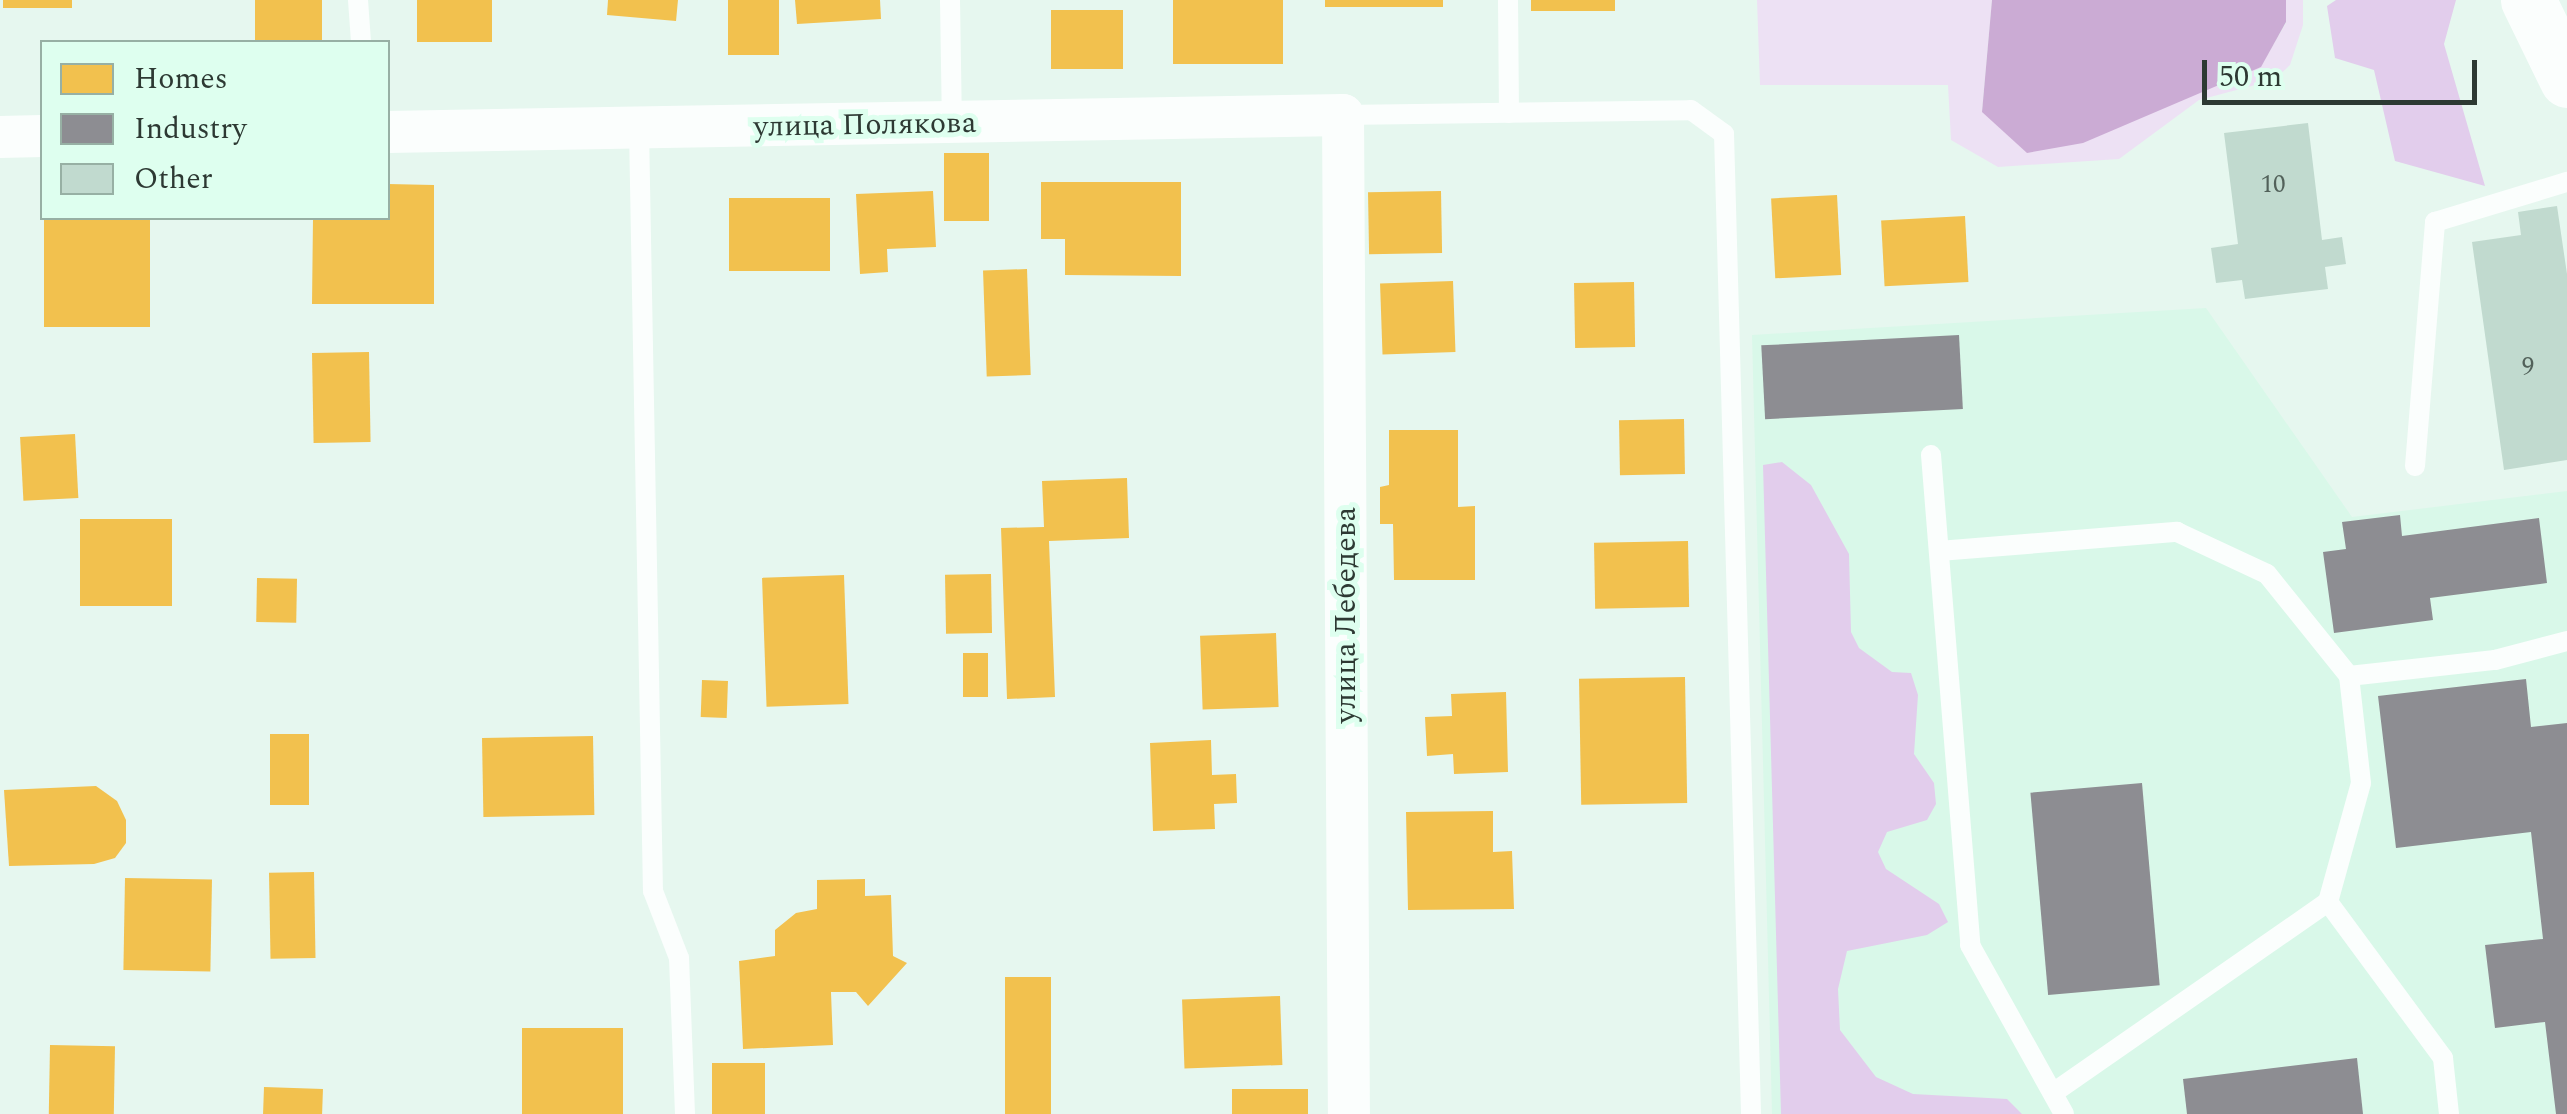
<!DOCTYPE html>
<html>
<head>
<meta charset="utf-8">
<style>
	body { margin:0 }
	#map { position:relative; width:2567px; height:1114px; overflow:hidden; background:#e6f7ef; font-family:Spectral,serif }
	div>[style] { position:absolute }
	.built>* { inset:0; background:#d9f8e9 }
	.green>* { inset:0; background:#ede1f4 }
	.forest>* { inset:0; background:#e2cdec }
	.water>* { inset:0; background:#cbabd4 }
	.homes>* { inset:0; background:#f2c14e; transform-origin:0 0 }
	.industry>* { inset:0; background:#8d8d92; transform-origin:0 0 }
	.building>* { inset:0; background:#c1dacf }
	.lane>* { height:20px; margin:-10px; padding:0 10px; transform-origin:10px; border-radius:10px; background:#fbfefd }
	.street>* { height:42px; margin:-21px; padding:0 21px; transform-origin:21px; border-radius:21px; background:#fbfefd }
	.secondary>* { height:55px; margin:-27.5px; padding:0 27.5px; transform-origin:27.5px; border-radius:27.5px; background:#fbfefd }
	span { translate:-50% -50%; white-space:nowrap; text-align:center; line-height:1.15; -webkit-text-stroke:10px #deffef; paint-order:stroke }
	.number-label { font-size:25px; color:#52615a }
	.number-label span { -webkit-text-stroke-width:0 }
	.street-label { font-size:30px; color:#2d3933 }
	.legend { position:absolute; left:40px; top:40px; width:350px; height:180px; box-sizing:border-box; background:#deffef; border:2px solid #97b0a4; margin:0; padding:12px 18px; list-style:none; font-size:30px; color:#2d3933 }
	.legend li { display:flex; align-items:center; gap:20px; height:50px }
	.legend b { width:50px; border:2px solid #97b0a4 }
	.scale { position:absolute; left:2202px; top:60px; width:275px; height:45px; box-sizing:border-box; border:5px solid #2d3933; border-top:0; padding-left:12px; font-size:30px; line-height:35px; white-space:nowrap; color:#2d3933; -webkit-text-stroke:8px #deffef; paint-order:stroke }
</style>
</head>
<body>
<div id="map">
	<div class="built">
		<i style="clip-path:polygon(2206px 308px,2352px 517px,2567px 491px,2567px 1114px,1772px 1114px,1752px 335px)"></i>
	</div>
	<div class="green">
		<i style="clip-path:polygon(1757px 0,1992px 0,1982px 112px,2171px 100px,2260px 67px,2286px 23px,2286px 0,2303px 0,2303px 25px,2290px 65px,2274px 80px,2199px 100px,2119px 159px,1998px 167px,1951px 140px,1948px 85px,1760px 85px)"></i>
	</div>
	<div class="forest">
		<i style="clip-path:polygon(2336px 0,2456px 0,2444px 44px,2485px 186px,2395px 161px,2374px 70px,2335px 58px,2327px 6px)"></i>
		<i style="clip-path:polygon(1782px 462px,1811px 485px,1849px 554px,1851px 632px,1859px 648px,1892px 672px,1911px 673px,1918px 695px,1914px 754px,1934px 783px,1936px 804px,1927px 820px,1887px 832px,1878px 852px,1886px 869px,1939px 904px,1948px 922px,1927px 935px,1847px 951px,1838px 989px,1840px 1030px,1876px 1077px,1913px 1094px,2007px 1099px,2022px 1114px,1781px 1114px,1763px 465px)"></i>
	</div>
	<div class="water">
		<i style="clip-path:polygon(1992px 0,2286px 0,2286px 22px,2261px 67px,2083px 143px,2027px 153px,1982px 112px)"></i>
	</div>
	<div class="homes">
		<i style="left:3px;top:0;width:69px;height:8px"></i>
		<i style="left:255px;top:0;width:67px;height:42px"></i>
		<i style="left:417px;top:0;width:75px;height:42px"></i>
		<i style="clip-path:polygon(608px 0,678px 0,676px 21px,607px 15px)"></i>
		<i style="left:728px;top:0;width:51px;height:55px"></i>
		<i style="clip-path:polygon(795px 0,880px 0,881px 19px,797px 24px)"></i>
		<i style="left:1173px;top:0;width:110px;height:64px"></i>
		<i style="left:1325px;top:0;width:118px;height:7px"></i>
		<i style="left:1531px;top:0;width:84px;height:11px"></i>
		<i style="left:1051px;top:10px;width:72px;height:59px"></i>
		<i style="left:944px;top:153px;width:45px;height:68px"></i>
		<i style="clip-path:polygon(1041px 182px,1181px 182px,1181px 276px,1065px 275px,1065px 239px,1041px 239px)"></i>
		<i style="clip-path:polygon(388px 184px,434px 185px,434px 304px,312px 304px,313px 218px,388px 218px)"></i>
		<i style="clip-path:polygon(933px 191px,936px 247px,887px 249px,888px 272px,860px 274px,856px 194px)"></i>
		<i style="left:1441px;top:191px;width:62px;height:73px;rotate:89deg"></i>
		<i style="left:1837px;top:195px;width:80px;height:66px;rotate:87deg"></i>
		<i style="left:830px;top:198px;width:73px;height:101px;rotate:90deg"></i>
		<i style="left:1965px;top:216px;width:66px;height:84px;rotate:87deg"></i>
		<i style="left:44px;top:218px;width:106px;height:109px"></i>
		<i style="left:1027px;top:269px;width:106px;height:44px;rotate:88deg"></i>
		<i style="left:1453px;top:281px;width:71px;height:73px;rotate:88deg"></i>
		<i style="left:1634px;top:282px;width:65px;height:60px;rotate:89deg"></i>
		<i style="left:369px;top:352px;width:90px;height:57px;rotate:89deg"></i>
		<i style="left:1684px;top:419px;width:55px;height:65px;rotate:89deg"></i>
		<i style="clip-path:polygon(1389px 430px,1458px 430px,1458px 507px,1475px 506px,1475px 580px,1394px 580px,1393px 524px,1380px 524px,1380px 487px,1389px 485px)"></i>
		<i style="left:75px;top:434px;width:64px;height:55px;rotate:87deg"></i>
		<i style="clip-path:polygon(1127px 478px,1129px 538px,1049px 541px,1055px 697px,1007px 699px,1001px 528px,1044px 527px,1042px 481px)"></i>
		<i style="left:80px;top:519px;width:92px;height:87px"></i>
		<i style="left:1688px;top:541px;width:66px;height:94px;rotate:89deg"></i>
		<i style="left:991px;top:574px;width:59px;height:46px;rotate:89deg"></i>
		<i style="left:844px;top:575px;width:129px;height:82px;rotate:88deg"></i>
		<i style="left:257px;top:578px;width:40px;height:44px;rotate:1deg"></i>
		<i style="left:1276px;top:633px;width:74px;height:76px;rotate:88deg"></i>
		<i style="left:963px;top:653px;width:25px;height:44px"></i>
		<i style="left:1685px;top:677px;width:126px;height:106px;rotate:89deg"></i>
		<i style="left:702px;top:680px;width:26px;height:37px;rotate:2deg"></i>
		<i style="clip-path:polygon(1506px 692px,1508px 772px,1454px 774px,1453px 754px,1427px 756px,1425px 717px,1452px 716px,1451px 694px)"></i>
		<i style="left:270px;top:734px;width:39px;height:71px"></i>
		<i style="left:593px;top:736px;width:79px;height:111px;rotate:89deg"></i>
		<i style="clip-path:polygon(1211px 740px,1212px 775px,1236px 774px,1237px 803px,1214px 804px,1215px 829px,1153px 831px,1150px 743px)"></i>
		<i style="clip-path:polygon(96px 786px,117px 801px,126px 820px,126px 843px,115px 858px,94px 864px,9px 866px,4px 790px)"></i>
		<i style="clip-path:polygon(1493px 811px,1493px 852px,1512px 851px,1514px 909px,1408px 910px,1406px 812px)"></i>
		<i style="left:314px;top:872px;width:86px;height:45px;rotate:89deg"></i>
		<i style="left:125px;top:878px;width:87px;height:92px;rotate:1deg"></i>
		<i style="clip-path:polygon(865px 879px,865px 896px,891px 895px,893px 956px,907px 963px,868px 1006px,856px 992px,831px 992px,833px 1045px,743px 1049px,739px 961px,775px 956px,775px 930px,796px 913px,817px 909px,817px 880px)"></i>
		<i style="left:1005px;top:977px;width:46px;height:137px"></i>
		<i style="left:1280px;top:996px;width:69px;height:98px;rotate:88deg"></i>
		<i style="left:522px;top:1028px;width:101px;height:86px"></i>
		<i style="left:50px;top:1045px;width:65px;height:69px;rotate:1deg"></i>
		<i style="left:712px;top:1063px;width:53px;height:51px"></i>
		<i style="left:264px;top:1087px;width:59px;height:27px;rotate:2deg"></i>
		<i style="left:1308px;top:1089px;width:25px;height:76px;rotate:90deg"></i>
	</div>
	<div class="industry">
		<i style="left:1959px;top:335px;width:74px;height:198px;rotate:87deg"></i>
		<i style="clip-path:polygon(2400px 515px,2402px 536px,2539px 518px,2547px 583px,2430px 598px,2433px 620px,2334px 633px,2323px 552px,2346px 549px,2342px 522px)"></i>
		<i style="clip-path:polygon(2526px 679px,2531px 727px,2567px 723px,2567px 1114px,2556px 1114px,2545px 1022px,2495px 1028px,2485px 945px,2543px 939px,2531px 832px,2396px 848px,2378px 696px)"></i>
		<i style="left:2142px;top:783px;width:203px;height:112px;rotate:85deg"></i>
		<i style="clip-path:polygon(2357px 1058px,2363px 1114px,2187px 1114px,2183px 1079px)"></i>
	</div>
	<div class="building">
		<i style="clip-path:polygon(2308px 123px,2322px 240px,2342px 237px,2346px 264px,2325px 267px,2328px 289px,2245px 299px,2242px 280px,2216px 283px,2211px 248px,2238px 244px,2224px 133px)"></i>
		<i style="clip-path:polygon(2557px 206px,2567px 274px,2567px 460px,2504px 470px,2472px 242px,2521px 235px,2518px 212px)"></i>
	</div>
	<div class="lane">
		<i style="left:358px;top:0;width:42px;rotate:85.9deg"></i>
		<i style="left:950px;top:0;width:123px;rotate:89.1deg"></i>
		<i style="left:1508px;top:0;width:113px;rotate:89.5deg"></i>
		<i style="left:1343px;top:115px;width:348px;rotate:-0.8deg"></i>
		<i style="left:1691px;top:110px;width:41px;rotate:36deg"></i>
		<i style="left:1724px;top:134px;width:980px;rotate:88.42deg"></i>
		<i style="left:639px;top:129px;width:762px;rotate:88.95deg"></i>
		<i style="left:653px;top:891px;width:72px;rotate:68.8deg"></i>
		<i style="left:679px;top:958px;width:156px;rotate:87.8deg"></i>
		<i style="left:1931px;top:455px;width:492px;rotate:85.4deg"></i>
		<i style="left:1970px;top:945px;width:193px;rotate:60.9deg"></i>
		<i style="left:2415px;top:466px;width:245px;rotate:-85.3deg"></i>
		<i style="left:2435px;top:222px;width:138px;rotate:-16.9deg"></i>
		<i style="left:1939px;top:551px;width:239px;rotate:-4.6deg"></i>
		<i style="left:2177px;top:532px;width:99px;rotate:25deg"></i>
		<i style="left:2267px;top:574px;width:131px;rotate:51.2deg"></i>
		<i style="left:2328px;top:902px;width:194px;rotate:53.6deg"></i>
		<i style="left:2443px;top:1058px;width:56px;rotate:83.9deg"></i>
		<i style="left:2053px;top:1093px;width:335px;rotate:-34.8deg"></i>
		<i style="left:2328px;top:902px;width:123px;rotate:-74.5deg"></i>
		<i style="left:2361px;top:783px;width:108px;rotate:-96.4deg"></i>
		<i style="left:2349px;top:676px;width:147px;rotate:-6.3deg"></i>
		<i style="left:2495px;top:660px;width:74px;rotate:-14.8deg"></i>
	</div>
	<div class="street">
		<i style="left:388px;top:132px;width:955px;rotate:-1.02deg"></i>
		<i style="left:1343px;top:115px;width:999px;rotate:89.66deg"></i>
		<i style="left:0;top:137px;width:42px;rotate:-1.4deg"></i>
	</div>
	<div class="secondary">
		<i style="left:2528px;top:0;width:89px;rotate:64deg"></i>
	</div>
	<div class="number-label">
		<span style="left:2273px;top:185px">10</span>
		<span style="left:2528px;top:367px">9</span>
	</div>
	<div class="street-label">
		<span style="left:865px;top:125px;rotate:-1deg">улица Полякова</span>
		<span style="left:1346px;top:615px;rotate:-90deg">улица Лебедева</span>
	</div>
	<ul class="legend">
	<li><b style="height:28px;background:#f2c14e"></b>Homes</li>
	<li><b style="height:28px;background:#8d8d92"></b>Industry</li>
	<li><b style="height:28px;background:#c1dacf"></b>Other</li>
	</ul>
	<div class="scale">50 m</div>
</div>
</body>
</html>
